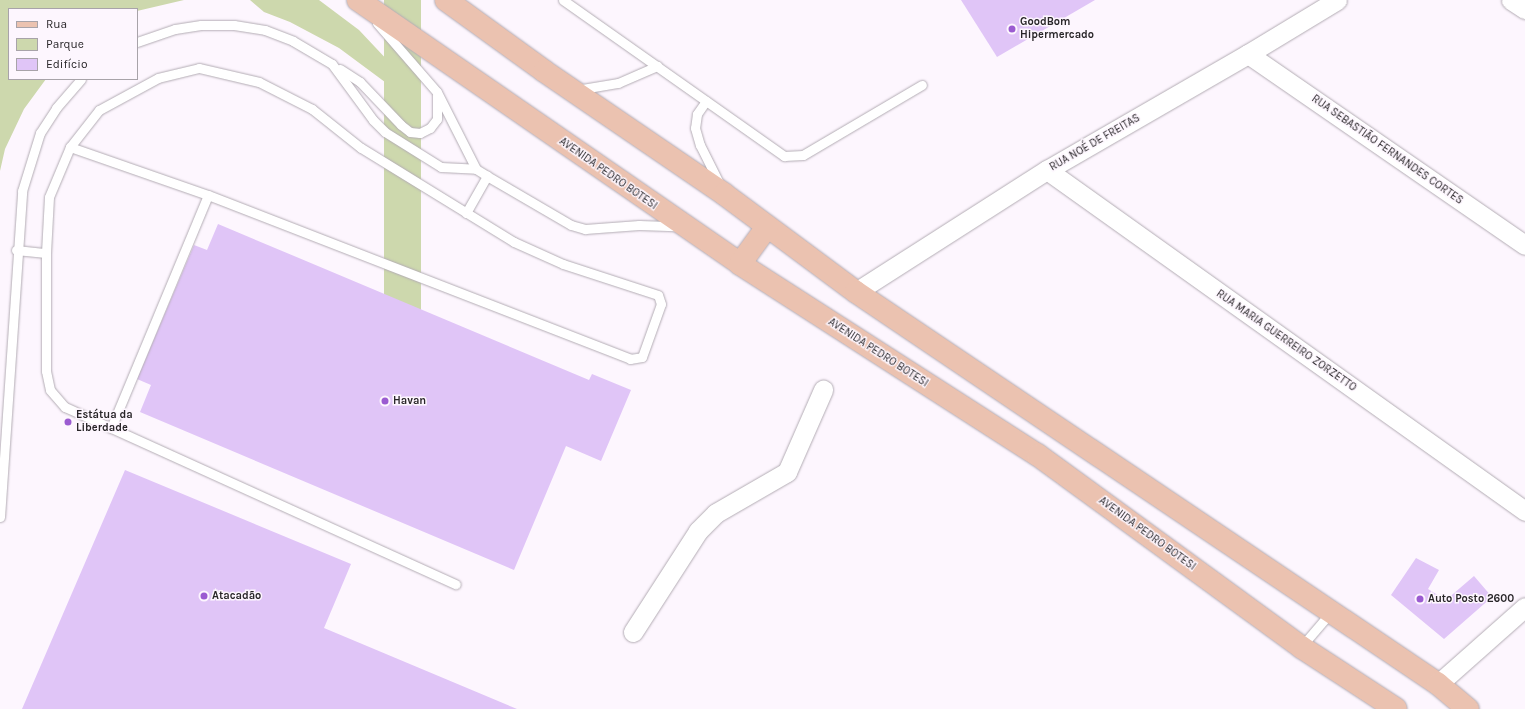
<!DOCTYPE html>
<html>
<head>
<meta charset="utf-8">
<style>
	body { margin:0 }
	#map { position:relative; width:1525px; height:709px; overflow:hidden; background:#fdf6fe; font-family:Karla,sans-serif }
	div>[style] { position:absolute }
	.green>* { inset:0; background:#cdd8ad; transform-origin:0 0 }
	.building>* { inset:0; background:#e0c5f7 }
	.roads { filter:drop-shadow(0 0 1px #b3acb4) drop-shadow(0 0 1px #b3acb4) }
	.service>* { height:9px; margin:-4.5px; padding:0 4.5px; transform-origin:4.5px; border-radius:4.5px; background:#fff }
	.minor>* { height:19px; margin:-9.5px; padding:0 9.5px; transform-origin:9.5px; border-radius:9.5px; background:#fff }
	.primary>* { height:22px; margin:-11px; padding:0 11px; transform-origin:11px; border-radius:11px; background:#ebc2b0 }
	.dots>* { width:11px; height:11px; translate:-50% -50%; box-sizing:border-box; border:2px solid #fdf6fe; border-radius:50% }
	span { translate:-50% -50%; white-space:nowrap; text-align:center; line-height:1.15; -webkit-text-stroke:3px #fdf6fe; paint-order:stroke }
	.poi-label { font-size:11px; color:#292629; font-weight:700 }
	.left { translate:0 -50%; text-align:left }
	.street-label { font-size:11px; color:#292629 }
	.legend { position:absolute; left:8px; top:8px; width:130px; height:72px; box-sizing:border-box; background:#fdf6fe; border:1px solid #a8a3a9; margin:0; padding:5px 7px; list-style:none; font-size:12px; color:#292629 }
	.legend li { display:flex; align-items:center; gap:8px; height:20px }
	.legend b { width:20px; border:1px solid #a8a3a9 }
</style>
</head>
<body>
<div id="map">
	<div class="green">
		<i style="clip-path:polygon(0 0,184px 0,137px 11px,137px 9px,9px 9px,9px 79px,46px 79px,24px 109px,5px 149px,0 171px)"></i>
		<i style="clip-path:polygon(250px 0,319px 0,359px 30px,391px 64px,420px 108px,339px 48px,290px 22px,264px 12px)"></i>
		<i style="left:384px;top:0;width:37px;height:426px"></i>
	</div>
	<div class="building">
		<i style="clip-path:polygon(961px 0,1095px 0,997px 57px)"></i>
		<i style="clip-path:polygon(218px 224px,589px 380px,592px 374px,631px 390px,601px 461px,566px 446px,514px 570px,140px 412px,151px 385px,137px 379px,194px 245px,207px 250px)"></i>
		<i style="clip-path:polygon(125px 470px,351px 564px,324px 628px,517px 709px,22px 709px)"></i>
		<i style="clip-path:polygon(1416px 558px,1439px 570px,1428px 589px,1446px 600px,1474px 576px,1492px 597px,1444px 639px,1391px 595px)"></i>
	</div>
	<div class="roads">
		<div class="service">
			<i style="left:563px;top:0;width:271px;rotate:35.2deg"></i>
			<i style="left:784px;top:156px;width:19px;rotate:-3deg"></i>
			<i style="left:803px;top:155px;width:138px;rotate:-30.5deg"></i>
			<i style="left:377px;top:23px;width:91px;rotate:49deg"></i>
			<i style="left:437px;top:92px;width:86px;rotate:63.1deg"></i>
			<i style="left:476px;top:169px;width:13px;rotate:32deg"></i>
			<i style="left:487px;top:176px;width:97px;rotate:30.3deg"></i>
			<i style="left:571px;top:225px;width:15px;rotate:16deg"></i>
			<i style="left:585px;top:229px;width:54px;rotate:-4.2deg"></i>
			<i style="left:639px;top:225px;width:36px;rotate:2deg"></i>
			<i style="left:137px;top:42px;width:40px;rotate:-18.9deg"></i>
			<i style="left:175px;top:29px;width:26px;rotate:-9deg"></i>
			<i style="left:201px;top:25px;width:33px"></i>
			<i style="left:234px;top:25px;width:31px;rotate:9deg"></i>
			<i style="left:265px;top:30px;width:30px;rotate:21deg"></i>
			<i style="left:293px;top:41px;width:45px;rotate:30.5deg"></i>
			<i style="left:332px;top:64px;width:69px;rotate:53.8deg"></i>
			<i style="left:373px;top:120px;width:17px;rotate:45deg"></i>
			<i style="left:385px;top:132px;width:66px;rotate:32deg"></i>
			<i style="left:441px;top:167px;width:35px;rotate:3deg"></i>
			<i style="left:340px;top:69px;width:24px;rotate:33deg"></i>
			<i style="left:360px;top:82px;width:59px;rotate:46.4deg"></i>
			<i style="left:401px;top:125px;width:11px;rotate:38deg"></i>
			<i style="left:410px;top:132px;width:10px;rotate:6deg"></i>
			<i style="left:420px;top:133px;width:11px;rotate:-27deg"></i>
			<i style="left:430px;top:128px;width:11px;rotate:-52deg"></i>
			<i style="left:437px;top:119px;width:24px;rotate:-90deg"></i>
			<i style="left:576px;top:90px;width:43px;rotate:-9.5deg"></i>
			<i style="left:618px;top:83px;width:43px;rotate:-23.6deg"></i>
			<i style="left:706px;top:101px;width:16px;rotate:125deg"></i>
			<i style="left:697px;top:114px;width:14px;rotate:98deg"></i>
			<i style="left:695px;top:128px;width:18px;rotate:74deg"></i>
			<i style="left:700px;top:145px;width:45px;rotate:63.4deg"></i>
			<i style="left:70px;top:147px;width:146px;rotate:19.2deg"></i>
			<i style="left:208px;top:195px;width:453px;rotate:21.2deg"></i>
			<i style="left:630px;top:359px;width:12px;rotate:-9deg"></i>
			<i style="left:642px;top:357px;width:56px;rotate:-70.3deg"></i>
			<i style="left:661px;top:304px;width:9px;rotate:-108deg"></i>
			<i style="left:658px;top:295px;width:100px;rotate:-161.9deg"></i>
			<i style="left:563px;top:264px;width:54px;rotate:-155.8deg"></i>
			<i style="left:514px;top:242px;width:180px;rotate:-148.4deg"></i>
			<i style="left:361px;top:148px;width:63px;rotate:-141.5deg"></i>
			<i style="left:312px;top:109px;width:59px;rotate:-153deg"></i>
			<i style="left:259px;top:82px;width:62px;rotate:-166.9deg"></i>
			<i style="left:199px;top:68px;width:42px;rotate:166.3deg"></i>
			<i style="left:158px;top:78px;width:67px;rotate:151.5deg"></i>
			<i style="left:99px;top:110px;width:47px;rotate:128.1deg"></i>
			<i style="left:70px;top:147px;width:54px;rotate:112.8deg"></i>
			<i style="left:49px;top:197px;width:56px;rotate:93.1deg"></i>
			<i style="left:46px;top:253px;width:118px;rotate:90deg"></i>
			<i style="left:46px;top:371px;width:19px;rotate:78deg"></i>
			<i style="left:50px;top:390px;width:23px;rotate:49deg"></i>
			<i style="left:65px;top:407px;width:429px;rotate:24.4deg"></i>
			<i style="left:466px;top:213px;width:43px;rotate:-60.4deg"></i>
			<i style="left:16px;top:250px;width:30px;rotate:6deg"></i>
			<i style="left:111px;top:428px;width:252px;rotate:-67.4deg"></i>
			<i style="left:0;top:517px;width:327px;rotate:-86.1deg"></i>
			<i style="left:22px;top:191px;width:61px;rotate:-72.8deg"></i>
			<i style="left:40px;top:133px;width:30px;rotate:-57deg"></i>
			<i style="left:56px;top:108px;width:38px;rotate:-49deg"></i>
			<i style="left:1301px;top:647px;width:46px;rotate:-49.4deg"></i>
		</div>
		<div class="minor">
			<i style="left:1511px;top:0;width:17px;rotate:33deg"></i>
			<i style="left:1248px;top:54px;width:336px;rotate:34.6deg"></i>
			<i style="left:1047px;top:170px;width:587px;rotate:35.5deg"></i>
			<i style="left:856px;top:292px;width:227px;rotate:-32.6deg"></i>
			<i style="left:1047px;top:170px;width:232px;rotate:-30deg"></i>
			<i style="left:1248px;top:54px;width:104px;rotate:-31.2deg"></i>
			<i style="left:633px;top:632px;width:120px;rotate:-57.2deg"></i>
			<i style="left:698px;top:531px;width:25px;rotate:-45deg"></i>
			<i style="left:716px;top:513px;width:82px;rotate:-30deg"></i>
			<i style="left:787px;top:472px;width:90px;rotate:-66.3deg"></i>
			<i style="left:1438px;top:684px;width:116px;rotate:-41.5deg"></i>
		</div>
		<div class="primary">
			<i style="left:358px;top:0;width:464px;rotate:34.6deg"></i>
			<i style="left:740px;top:264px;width:354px;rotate:32.7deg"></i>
			<i style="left:1038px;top:455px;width:326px;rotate:36.1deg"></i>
			<i style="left:1301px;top:647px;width:113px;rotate:33.1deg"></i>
			<i style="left:446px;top:0;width:121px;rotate:35.9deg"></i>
			<i style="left:544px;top:71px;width:218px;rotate:34.3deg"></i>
			<i style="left:724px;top:194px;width:164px;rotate:36.6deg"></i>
			<i style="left:856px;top:292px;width:702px;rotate:33.96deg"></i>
			<i style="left:1438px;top:684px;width:39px;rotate:40deg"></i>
			<i style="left:740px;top:264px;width:46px;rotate:-53.9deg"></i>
		</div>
	</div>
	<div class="dots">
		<i style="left:1012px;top:29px;background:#9b5bd1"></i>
		<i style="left:385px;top:401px;background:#9b5bd1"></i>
		<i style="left:68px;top:422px;background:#9b5bd1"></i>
		<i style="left:204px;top:596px;background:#9b5bd1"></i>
		<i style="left:1420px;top:599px;background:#9b5bd1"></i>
	</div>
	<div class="poi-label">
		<span class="left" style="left:1020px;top:29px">GoodBom<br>Hipermercado</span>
		<span class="left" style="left:393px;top:401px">Havan</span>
		<span class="left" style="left:76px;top:422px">Estátua da<br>Liberdade</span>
		<span class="left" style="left:212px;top:596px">Atacadão</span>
		<span class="left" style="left:1428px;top:599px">Auto Posto 2600</span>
	</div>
	<div class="street-label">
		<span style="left:1095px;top:143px;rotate:-30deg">RUA NOÉ DE FREITAS</span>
		<span style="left:1387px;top:150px;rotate:35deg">RUA SEBASTIÃO FERNANDES CORTES</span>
		<span style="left:608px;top:174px;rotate:35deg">AVENIDA PEDRO BOTESI</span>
		<span style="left:1286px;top:341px;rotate:35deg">RUA MARIA GUERREIRO ZORZETTO</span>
		<span style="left:878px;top:353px;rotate:33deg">AVENIDA PEDRO BOTESI</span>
		<span style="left:1147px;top:534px;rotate:36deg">AVENIDA PEDRO BOTESI</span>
	</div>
	<ul class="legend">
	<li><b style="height:5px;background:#ebc2b0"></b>Rua</li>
	<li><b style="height:11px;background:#cdd8ad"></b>Parque</li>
	<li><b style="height:11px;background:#e0c5f7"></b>Edifício</li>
	</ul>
</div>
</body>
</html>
